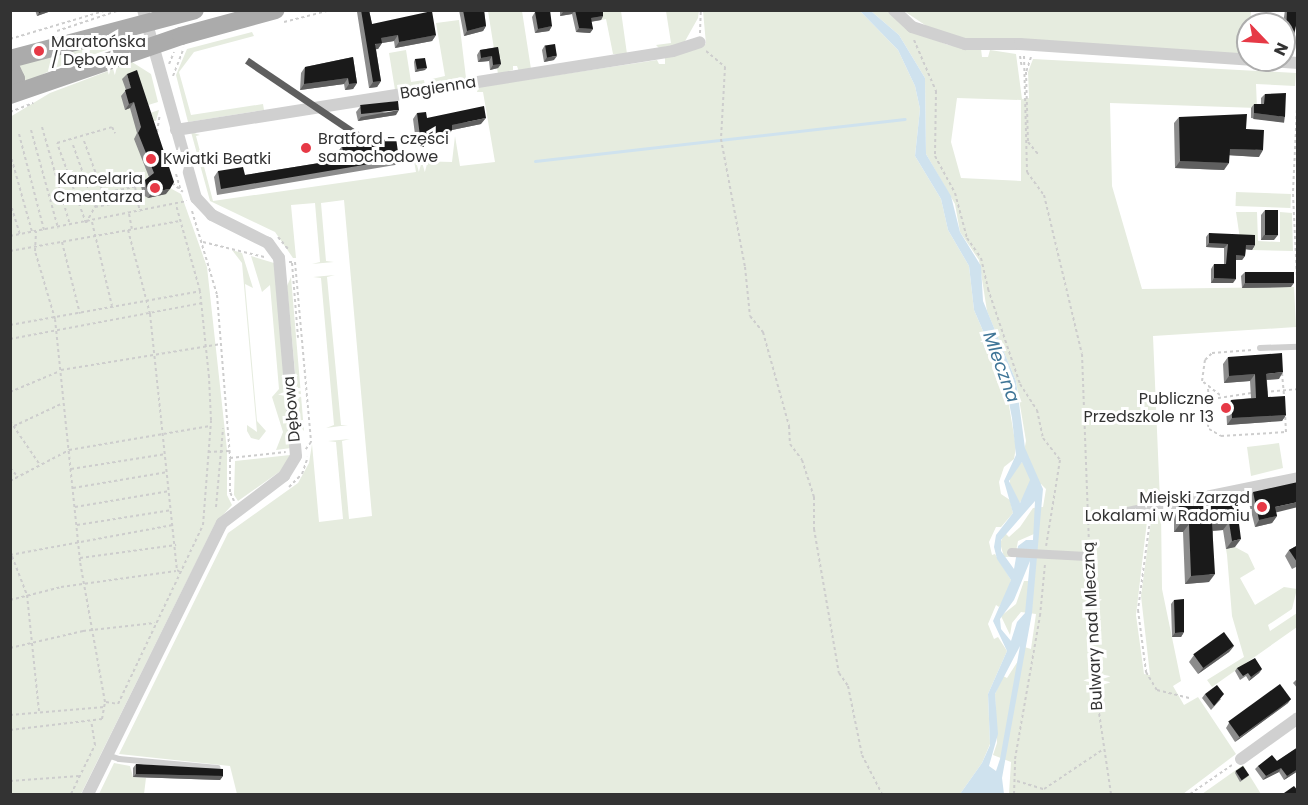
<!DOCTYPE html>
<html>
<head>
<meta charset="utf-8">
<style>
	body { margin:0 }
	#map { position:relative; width:1308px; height:805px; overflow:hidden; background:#fff; font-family:Poppins,sans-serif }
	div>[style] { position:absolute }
	.green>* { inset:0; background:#e6ecdf; transform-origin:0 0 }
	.water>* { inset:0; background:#cfe2ee }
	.stream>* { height:3px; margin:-1.5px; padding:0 1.5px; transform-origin:1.5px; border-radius:1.5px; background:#cfe2ee }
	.path>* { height:2px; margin-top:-1px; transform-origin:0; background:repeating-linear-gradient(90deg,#cdcdcd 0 3px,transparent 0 6px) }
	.service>* { height:6px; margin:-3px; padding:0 3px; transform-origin:3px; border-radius:3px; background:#d0d0d0 }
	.minor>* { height:12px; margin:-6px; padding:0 6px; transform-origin:6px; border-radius:6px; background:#d0d0d0 }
	.primary>* { height:18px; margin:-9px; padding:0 9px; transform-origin:9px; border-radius:9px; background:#ababab }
	.pedestrian-bridge>* { height:9px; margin:-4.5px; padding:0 4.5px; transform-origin:4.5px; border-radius:4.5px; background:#d0d0d0 }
	.wall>* { inset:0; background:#8c8c8c }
	.shaded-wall>* { inset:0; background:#5f5f5f; transform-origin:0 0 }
	.building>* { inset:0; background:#1a1a1a; transform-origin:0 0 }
	.dots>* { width:16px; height:16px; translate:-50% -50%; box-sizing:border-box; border:3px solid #fff; border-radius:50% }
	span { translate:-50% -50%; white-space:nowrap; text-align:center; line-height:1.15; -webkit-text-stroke:6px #fff; paint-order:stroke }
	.poi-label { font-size:16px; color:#333 }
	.left { translate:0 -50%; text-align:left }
	.right { translate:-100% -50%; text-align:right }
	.street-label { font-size:16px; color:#333 }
	.water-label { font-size:18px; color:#3f7597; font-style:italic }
	.frame { position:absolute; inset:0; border:12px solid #333; pointer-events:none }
	.north { position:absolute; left:1236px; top:12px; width:60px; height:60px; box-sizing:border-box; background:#fff; border:2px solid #adadad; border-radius:50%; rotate:115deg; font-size:16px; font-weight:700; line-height:24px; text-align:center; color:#333 }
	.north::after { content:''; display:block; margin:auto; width:21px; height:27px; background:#e63946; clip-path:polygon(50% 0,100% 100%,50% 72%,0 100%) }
</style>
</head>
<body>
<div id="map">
	<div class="green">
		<i style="clip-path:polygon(488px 11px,522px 11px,531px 69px,519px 72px,517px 66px,513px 66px,513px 70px,498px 74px)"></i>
		<i style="clip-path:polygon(599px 11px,621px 11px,627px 54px,613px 54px,606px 19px,601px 20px)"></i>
		<i style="clip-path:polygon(666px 11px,699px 11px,698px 18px,684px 43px,659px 48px,656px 45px,671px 43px)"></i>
		<i style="clip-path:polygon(703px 11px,860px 11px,898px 50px,915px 86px,920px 109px,915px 156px,941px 199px,948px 230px,969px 266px,974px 310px,1005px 382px,1016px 447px,1014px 459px,1004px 467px,999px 482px,1001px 494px,1010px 500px,1013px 513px,1001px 527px,996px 527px,989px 542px,992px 555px,995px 554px,1011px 580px,1008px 593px,999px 607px,996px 605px,988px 624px,994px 639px,998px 637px,1007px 651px,988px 694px,990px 744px,982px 763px,960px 794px,237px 794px,230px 766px,119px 754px,228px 533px,298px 483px,309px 463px,312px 444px,319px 522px,343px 519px,336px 442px,328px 441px,350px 439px,342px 441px,349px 519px,372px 516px,344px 200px,321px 203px,326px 261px,334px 262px,312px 264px,320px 262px,315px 203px,291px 205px,296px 258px,293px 258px,275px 232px,210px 201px,191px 132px,200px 135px,196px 136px,213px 201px,416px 172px,414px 161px,452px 162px,455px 136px,460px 166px,495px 162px,483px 92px,477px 92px,478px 87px,657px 60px,659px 64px,665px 64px,665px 58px,706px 44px)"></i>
		<i style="clip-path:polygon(evenodd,871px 11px,888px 11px,928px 37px,948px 45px,981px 49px,982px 57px,988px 57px,990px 50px,1016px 54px,1022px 99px,1029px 98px,1028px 72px,1033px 59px,1296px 73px,1295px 86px,1256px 84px,1257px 108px,1110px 103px,1112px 186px,1142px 289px,1294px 287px,1296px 327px,1153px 336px,1160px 501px,1115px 511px,1115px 516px,1144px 514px,1147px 521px,1136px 615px,1144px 674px,1150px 675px,1141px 596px,1151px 521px,1161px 511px,1162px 589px,1181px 681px,1173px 686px,1184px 705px,1198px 697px,1236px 754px,1183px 794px,1009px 794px,1011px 762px,993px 755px,997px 743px,995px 694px,1003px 676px,1007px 678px,1018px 661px,1021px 646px,1031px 649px,1036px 614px,1021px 612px,1012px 623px,1010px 635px,1001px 616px,1016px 604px,1024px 581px,1029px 581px,1034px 534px,1018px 541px,1015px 557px,1004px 557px,1000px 543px,1005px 533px,1009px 537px,1020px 527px,1033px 508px,1043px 507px,1046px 489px,1041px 484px,1019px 503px,1010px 489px,1010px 476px,1022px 462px,1026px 441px,1016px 381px,987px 311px,979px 260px,960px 232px,955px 204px,926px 154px,925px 78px,899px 35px,871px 11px,957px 98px,1021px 100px,1021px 181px,961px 178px,951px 142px,957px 98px)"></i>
		<i style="clip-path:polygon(904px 11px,1251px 11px,1248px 56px,973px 41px,928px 27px)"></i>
		<i style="clip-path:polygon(459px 20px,466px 78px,435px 84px,432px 79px,445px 76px,436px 23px)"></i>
		<i style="clip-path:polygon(252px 32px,254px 36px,194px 52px,179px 72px,191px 115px,263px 104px,264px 110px,188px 122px,176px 75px,187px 49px)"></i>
		<i style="clip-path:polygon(117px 36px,121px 45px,55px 68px,24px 84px,19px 63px)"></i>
		<i style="clip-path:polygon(406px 50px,411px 82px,424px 80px,425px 86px,395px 90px,389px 53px)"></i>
		<i style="clip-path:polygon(132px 62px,151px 74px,158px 102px,145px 106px,147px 114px,159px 110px,156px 121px,149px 121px,170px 188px,181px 194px,207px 267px,227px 450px,227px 495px,232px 505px,215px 524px,81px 794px,11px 794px,10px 117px,50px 93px)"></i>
		<i style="left:1236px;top:192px;width:55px;height:14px;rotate:2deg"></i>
		<i style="clip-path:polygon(1236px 212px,1257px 212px,1258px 241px,1280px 242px,1280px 212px,1292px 213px,1293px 251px,1252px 250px,1252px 240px,1240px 239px)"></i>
		<i style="clip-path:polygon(232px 250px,242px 253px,253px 288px,245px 284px,257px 421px,266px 431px,259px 440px,251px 438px,247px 431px,247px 425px,257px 432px,242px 263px)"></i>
		<i style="clip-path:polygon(251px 256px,274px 263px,291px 448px,276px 450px,283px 432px,272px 397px,279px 389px,270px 285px,262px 292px)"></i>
		<i style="clip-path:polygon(335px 275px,327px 277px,341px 425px,348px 425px,326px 428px,334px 425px,321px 278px,313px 277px)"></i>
		<i style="clip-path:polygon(291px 277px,304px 431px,300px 426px,287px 286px)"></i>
		<i style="clip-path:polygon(1279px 443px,1283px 468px,1251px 476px,1247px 447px)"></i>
		<i style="clip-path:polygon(290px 455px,282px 470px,238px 501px,234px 495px,235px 461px)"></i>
		<i style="clip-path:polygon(1235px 547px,1248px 554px,1255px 569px,1240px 578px,1255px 605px,1284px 587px,1297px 589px,1292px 609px,1268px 625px,1270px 631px,1297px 613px,1297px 627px,1212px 687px,1207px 680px,1244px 657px,1232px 616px,1227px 555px,1226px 549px)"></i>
		<i style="clip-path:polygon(114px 763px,130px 766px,133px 777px,146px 778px,144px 794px,99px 794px)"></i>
		<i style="clip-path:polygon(1243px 765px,1261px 794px,1202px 794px)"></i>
	</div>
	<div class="water">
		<i style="clip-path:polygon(evenodd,860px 11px,871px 11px,899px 35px,925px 78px,926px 154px,951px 196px,960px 232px,981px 266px,983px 301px,1016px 381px,1025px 448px,1043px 489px,1032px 613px,1002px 778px,1004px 794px,960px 794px,982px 763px,990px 745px,988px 694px,1007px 651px,993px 621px,1011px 580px,997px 559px,994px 547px,996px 535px,1013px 513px,1004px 481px,1016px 455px,1012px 418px,1005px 382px,974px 310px,969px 266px,948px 230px,941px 199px,915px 156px,920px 109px,915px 86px,898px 50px,860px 11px,1022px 462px,1030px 480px,1020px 503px,1009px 481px,1022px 462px,860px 11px,1035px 501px,1033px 540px,1026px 540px,1018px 546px,1014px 569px,1001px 551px,1001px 540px,1035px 501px,860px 11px,1030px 561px,1025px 613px,1017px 622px,1011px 641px,1001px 629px,1000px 619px,1014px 600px,1030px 561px,860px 11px,1020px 646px,1000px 759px,996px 771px,989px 766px,998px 734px,995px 694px,1020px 646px)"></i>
	</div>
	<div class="stream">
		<i style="left:535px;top:161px;width:372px;rotate:-6.5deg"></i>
	</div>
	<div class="path">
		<i style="left:284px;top:22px;width:49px;rotate:-14.3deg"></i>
		<i style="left:57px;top:31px;width:66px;rotate:-18.4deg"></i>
		<i style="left:700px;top:33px;width:23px;rotate:-88deg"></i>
		<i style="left:10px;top:39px;width:101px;rotate:-16.6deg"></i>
		<i style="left:914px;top:40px;width:56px;rotate:66.7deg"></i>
		<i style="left:936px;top:91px;width:65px;rotate:90.9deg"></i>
		<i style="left:935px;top:156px;width:42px;rotate:61.6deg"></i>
		<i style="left:955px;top:193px;width:47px;rotate:75.1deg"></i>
		<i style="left:967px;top:238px;width:24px;rotate:55deg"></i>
		<i style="left:981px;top:258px;width:32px;rotate:77deg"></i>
		<i style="left:988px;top:289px;width:100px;rotate:71.4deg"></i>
		<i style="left:1020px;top:384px;width:31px;rotate:57deg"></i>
		<i style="left:1037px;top:410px;width:29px;rotate:78deg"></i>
		<i style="left:1043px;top:438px;width:28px;rotate:52deg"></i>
		<i style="left:1060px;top:460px;width:87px;rotate:99.2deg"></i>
		<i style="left:706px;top:51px;width:25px;rotate:40deg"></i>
		<i style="left:725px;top:67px;width:72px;rotate:93.2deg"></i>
		<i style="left:721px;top:139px;width:130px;rotate:79.4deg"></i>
		<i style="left:745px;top:267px;width:49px;rotate:84.2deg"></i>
		<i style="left:750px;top:316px;width:21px;rotate:51deg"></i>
		<i style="left:763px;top:332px;width:98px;rotate:74.5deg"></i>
		<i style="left:789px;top:426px;width:18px;rotate:87deg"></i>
		<i style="left:790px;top:444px;width:20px;rotate:53deg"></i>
		<i style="left:802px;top:460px;width:39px;rotate:72deg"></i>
		<i style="left:814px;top:497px;width:32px;rotate:90deg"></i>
		<i style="left:814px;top:529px;width:146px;rotate:80.2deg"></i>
		<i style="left:839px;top:673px;width:16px;rotate:55deg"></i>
		<i style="left:848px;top:686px;width:70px;rotate:78.5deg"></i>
		<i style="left:862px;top:755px;width:44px;rotate:62.9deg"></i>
		<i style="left:1020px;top:56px;width:12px;rotate:81deg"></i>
		<i style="left:1024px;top:56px;width:116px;rotate:88.5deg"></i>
		<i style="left:1027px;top:172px;width:29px;rotate:54deg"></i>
		<i style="left:1044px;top:195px;width:163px;rotate:76.6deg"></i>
		<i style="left:1082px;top:354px;width:192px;rotate:87.9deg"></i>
		<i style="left:1031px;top:57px;width:16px;rotate:108deg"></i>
		<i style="left:1026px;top:72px;width:70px;rotate:88.4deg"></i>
		<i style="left:1028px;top:142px;width:17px;rotate:50deg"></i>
		<i style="left:169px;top:64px;width:13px;rotate:-67deg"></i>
		<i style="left:173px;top:76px;width:30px;rotate:-69deg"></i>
		<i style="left:1298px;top:86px;width:108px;rotate:92.7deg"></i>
		<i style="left:1293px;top:194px;width:107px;rotate:87.3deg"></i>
		<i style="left:10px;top:112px;width:25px;rotate:-21deg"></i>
		<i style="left:42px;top:127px;width:102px;rotate:74.1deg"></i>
		<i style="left:31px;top:130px;width:102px;rotate:74.6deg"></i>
		<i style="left:157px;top:132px;width:18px;rotate:-81deg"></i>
		<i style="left:19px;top:134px;width:99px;rotate:75.4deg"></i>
		<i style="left:84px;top:141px;width:55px;rotate:69.9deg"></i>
		<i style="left:103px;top:193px;width:33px;rotate:-11deg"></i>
		<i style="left:135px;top:187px;width:25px;rotate:79deg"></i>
		<i style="left:73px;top:145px;width:66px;rotate:70.5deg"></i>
		<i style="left:95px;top:207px;width:43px;rotate:-10.8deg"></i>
		<i style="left:10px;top:153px;width:82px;rotate:74.4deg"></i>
		<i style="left:176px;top:174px;width:18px;rotate:74deg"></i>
		<i style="left:172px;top:183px;width:14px;rotate:39deg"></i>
		<i style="left:10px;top:202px;width:34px;rotate:73deg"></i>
		<i style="left:192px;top:211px;width:88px;rotate:73.4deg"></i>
		<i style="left:217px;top:295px;width:164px;rotate:85.4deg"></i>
		<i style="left:129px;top:214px;width:15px;rotate:79deg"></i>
		<i style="left:92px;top:222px;width:86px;rotate:76.6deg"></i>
		<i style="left:86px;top:223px;width:85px;rotate:-109.9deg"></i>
		<i style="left:57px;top:143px;width:57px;rotate:-16.2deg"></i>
		<i style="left:112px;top:127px;width:7px;rotate:63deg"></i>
		<i style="left:86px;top:223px;width:33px;rotate:-61deg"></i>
		<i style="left:128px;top:230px;width:87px;rotate:75.3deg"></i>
		<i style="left:150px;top:314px;width:257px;rotate:84deg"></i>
		<i style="left:177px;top:570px;width:4px;rotate:34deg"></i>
		<i style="left:10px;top:236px;width:180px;rotate:-11.2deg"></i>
		<i style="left:278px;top:237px;width:16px;rotate:50deg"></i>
		<i style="left:62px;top:242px;width:74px;rotate:76deg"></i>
		<i style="left:203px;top:242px;width:63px;rotate:13.8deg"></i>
		<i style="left:10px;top:251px;width:174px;rotate:-10deg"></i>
		<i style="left:289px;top:262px;width:6px"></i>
		<i style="left:295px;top:262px;width:181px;rotate:84.9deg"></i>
		<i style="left:311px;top:442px;width:9px;rotate:126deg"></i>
		<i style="left:292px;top:263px;width:75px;rotate:85.4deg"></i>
		<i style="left:10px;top:325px;width:193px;rotate:-10.1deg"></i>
		<i style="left:10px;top:339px;width:195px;rotate:-10.6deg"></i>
		<i style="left:61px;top:370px;width:162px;rotate:-9.2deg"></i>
		<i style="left:1282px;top:373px;width:24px;rotate:85deg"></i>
		<i style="left:1208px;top:389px;width:12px;rotate:85deg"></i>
		<i style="left:10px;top:392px;width:54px;rotate:-22.8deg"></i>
		<i style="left:1265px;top:392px;width:33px;rotate:-5deg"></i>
		<i style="left:1251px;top:393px;width:39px;rotate:171deg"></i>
		<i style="left:1212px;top:399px;width:15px;rotate:118deg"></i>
		<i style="left:1205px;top:412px;width:17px;rotate:77deg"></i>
		<i style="left:1209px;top:429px;width:14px;rotate:30deg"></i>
		<i style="left:1221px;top:436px;width:65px;rotate:-3.5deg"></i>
		<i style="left:1286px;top:432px;width:17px;rotate:-93deg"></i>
		<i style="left:1220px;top:395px;width:23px;rotate:-142deg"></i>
		<i style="left:1202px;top:381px;width:21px;rotate:-82deg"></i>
		<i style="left:1205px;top:360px;width:10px;rotate:-45deg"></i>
		<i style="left:1212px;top:353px;width:40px;rotate:-4.3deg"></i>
		<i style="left:10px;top:421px;width:53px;rotate:55.7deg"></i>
		<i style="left:14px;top:426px;width:54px;rotate:-25.1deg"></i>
		<i style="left:208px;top:452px;width:21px;rotate:-3deg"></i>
		<i style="left:10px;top:468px;width:12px;rotate:48deg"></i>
		<i style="left:71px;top:469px;width:96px;rotate:-9deg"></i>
		<i style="left:10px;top:481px;width:67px;rotate:-27.7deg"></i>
		<i style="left:69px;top:450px;width:143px;rotate:-9.7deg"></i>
		<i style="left:289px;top:487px;width:18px;rotate:-45deg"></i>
		<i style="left:302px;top:474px;width:18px;rotate:-71deg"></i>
		<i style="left:73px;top:488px;width:96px;rotate:-9.6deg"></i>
		<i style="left:234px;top:501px;width:10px;rotate:-114deg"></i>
		<i style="left:230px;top:492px;width:34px;rotate:-90deg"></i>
		<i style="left:230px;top:458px;width:56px;rotate:-6.1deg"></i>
		<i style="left:75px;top:507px;width:96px;rotate:-9.6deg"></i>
		<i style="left:216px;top:507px;width:79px;rotate:-84.9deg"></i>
		<i style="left:1097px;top:515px;width:21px;rotate:-5deg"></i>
		<i style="left:1150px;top:520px;width:91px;rotate:97.6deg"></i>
		<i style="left:1138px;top:610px;width:63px;rotate:82.6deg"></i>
		<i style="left:1146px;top:672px;width:21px;rotate:59deg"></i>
		<i style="left:1157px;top:690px;width:33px;rotate:14deg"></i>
		<i style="left:77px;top:525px;width:96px;rotate:-9deg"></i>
		<i style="left:10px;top:551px;width:47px;rotate:68.9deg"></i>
		<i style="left:27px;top:595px;width:118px;rotate:84.1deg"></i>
		<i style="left:10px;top:555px;width:167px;rotate:-10.4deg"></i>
		<i style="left:80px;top:558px;width:97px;rotate:-7.7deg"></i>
		<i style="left:1089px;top:564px;width:108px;rotate:87.9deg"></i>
		<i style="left:1093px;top:672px;width:123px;rotate:81.6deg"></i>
		<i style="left:10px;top:600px;width:53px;rotate:-14.3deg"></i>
		<i style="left:61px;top:587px;width:116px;rotate:-7.9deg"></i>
		<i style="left:10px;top:648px;width:75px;rotate:-13.1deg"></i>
		<i style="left:83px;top:631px;width:72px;rotate:-6.3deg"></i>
		<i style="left:106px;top:702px;width:12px;rotate:9deg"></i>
		<i style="left:118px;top:704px;width:198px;rotate:-64.6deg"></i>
		<i style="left:203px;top:525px;width:105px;rotate:-85.6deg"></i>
		<i style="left:211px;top:420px;width:43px;rotate:-92.7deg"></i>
		<i style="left:209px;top:377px;width:86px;rotate:-96deg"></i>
		<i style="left:200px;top:291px;width:89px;rotate:-105.6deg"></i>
		<i style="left:10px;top:715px;width:95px;rotate:-4.8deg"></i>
		<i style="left:10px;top:730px;width:93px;rotate:-6.8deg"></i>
		<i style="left:102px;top:719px;width:17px;rotate:-80deg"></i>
		<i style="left:105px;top:702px;width:143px;rotate:-100.1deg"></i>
		<i style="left:80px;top:561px;width:243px;rotate:-95.9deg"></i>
		<i style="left:55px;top:319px;width:71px;rotate:-106.4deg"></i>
		<i style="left:35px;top:251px;width:19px;rotate:-87deg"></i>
		<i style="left:10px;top:781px;width:69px;rotate:-4.1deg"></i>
		<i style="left:1017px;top:781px;width:28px;rotate:17deg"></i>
		<i style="left:1044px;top:789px;width:70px;rotate:-33.9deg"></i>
		<i style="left:71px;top:794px;width:55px;rotate:-63.9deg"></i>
		<i style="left:95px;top:745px;width:24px;rotate:-99deg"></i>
		<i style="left:1014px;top:794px;width:35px;rotate:-88deg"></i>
		<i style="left:1015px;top:759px;width:145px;rotate:-80.1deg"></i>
		<i style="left:1040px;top:616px;width:52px;rotate:-84.5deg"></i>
		<i style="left:1190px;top:794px;width:51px;rotate:-34.6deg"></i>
	</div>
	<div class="service">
		<i style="left:1260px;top:348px;width:38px;rotate:-2deg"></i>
		<i style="left:107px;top:755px;width:13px;rotate:18deg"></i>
		<i style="left:119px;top:759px;width:99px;rotate:5.2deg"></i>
	</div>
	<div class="minor">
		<i style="left:894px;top:10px;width:25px;rotate:43deg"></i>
		<i style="left:912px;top:27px;width:56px;rotate:17.8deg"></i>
		<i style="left:965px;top:44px;width:55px"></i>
		<i style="left:1020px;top:44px;width:279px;rotate:3.9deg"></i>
		<i style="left:176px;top:130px;width:503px;rotate:-9.03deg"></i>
		<i style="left:673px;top:51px;width:28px;rotate:-18deg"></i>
		<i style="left:1128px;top:513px;width:174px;rotate:-11.6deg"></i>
		<i style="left:1241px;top:759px;width:70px;rotate:-35.7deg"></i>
		<i style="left:88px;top:794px;width:302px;rotate:-63.7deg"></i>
		<i style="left:222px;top:523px;width:78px;rotate:-37.2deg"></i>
		<i style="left:284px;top:476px;width:23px;rotate:-59deg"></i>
		<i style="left:296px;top:456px;width:199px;rotate:-94.9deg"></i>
		<i style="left:279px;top:258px;width:19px;rotate:-126deg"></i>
		<i style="left:268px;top:243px;width:63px;rotate:-153.4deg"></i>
		<i style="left:212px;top:215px;width:23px;rotate:-133deg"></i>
		<i style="left:196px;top:198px;width:195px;rotate:-105.7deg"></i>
	</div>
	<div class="primary">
		<i style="left:10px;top:59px;width:191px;rotate:-14.8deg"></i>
		<i style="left:10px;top:66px;width:14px;rotate:65deg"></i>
		<i style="left:16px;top:79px;width:13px;rotate:119deg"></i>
		<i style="left:10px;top:95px;width:181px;rotate:-19deg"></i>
		<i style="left:181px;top:36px;width:98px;rotate:-15.3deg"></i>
	</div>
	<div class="pedestrian-bridge">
		<i style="left:1011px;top:552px;width:75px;rotate:3.1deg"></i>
	</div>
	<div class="wall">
		<i style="clip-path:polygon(35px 10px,54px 10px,37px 16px)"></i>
		<i style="clip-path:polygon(358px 10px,369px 10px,372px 24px,436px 35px,432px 41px,395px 48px,394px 41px,382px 43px,378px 49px,376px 49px,381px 81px,377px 87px,369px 88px,357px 12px)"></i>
		<i style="clip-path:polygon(459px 10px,484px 10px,486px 26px,483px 31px,464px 36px)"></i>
		<i style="clip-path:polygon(560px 10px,603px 10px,603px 16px,601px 20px,591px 22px,593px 29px,590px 33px,576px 32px,572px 14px,560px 16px)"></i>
		<i style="clip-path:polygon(1285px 10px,1295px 10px,1290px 39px,1284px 39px,1283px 24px)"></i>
		<i style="clip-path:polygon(535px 12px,552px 26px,549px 31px,535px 33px,532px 17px)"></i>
		<i style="clip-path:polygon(545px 45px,554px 60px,544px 62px,542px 50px)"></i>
		<i style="clip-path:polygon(498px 47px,501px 64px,498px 68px,490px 70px,489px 61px,478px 62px,477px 55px,480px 50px)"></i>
		<i style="clip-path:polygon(353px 57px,357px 83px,353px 89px,345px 90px,344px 84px,300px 90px,301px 73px,305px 67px)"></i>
		<i style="clip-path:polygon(415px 59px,425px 70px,415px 72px,414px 62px)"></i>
		<i style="clip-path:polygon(127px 74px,166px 194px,148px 198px,143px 195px,141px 186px,145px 180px,149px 177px,134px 139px,137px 133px,130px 108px,125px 110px,121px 96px,126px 90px,122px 79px)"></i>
		<i style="clip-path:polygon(1265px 94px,1282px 122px,1251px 118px,1251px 108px,1254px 104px,1261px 104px,1261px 98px)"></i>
		<i style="clip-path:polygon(360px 107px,396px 115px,358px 121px,356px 112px)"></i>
		<i style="clip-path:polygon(417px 113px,427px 118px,481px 124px,452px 130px,448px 136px,416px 142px,413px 119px)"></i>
		<i style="clip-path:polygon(1179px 117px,1246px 129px,1259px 157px,1229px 155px,1224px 170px,1175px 168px,1174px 123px)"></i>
		<i style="clip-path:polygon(342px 146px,399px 159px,395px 165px,217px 195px,214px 177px,218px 171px,245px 175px,338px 160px,337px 153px)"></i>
		<i style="clip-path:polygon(1265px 210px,1274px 240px,1261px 240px,1261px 215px)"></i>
		<i style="clip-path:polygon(1209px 233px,1255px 245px,1252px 250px,1246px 249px,1245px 256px,1242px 260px,1236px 260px,1233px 283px,1211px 283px,1211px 269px,1214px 264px,1224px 264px,1224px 248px,1206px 247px,1206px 237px)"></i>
		<i style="clip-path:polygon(1245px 272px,1291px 287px,1242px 288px,1241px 276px)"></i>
		<i style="clip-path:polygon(1228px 357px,1279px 379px,1267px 380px,1268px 397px,1286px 415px,1282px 421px,1227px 425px,1226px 406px,1231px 400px,1251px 398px,1250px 381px,1224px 383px,1223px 364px)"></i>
		<i style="clip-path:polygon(1253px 492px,1276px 512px,1277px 516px,1272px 523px,1255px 527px,1248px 499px)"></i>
		<i style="clip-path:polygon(1226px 494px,1235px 547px,1226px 549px,1223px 530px,1213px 531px,1209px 582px,1185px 584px,1183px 532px,1174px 532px,1174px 513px,1179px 505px,1221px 503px)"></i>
		<i style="clip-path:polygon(1298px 545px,1298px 566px,1292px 569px,1285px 556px,1289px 550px)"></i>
		<i style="clip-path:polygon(1174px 600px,1184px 632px,1181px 637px,1172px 637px,1171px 604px)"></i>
		<i style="clip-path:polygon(1234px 646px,1229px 652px,1198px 674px,1189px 662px,1194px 655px)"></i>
		<i style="clip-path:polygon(1237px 668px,1262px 669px,1259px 673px,1249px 681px,1246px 676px,1240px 680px,1235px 671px)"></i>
		<i style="clip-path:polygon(1298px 678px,1298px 689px,1293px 683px)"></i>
		<i style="clip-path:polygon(1205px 694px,1221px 699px,1211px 710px,1202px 698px)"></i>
		<i style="clip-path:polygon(1288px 703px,1235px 742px,1226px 728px,1229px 723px)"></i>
		<i style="clip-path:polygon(1298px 747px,1298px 771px,1284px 780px,1279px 772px,1263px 780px,1255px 769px,1258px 766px,1277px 761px)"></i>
		<i style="clip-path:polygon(136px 764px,223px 776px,220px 780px,133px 777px,133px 768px)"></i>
		<i style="clip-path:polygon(1236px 771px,1249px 775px,1247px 777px,1240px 782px,1235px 773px)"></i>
	</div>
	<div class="shaded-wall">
		<i style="clip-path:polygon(47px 10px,54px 10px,37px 16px,39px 13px)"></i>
		<i style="clip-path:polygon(570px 10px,575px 10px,572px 14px,560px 16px,563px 12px)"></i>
		<i style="clip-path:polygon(603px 16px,601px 20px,588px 22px,591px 18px)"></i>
		<i style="clip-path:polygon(486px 26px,483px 31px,464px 36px,467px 31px)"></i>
		<i style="clip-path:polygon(552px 26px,549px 31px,535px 33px,538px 29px)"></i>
		<i style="clip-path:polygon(579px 28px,593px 29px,590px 33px,576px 32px)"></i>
		<i style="clip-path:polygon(1286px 34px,1294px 35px,1290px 39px,1284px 39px)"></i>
		<i style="clip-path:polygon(398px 35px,394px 41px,382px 43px,378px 49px,371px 50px,381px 38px)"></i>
		<i style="clip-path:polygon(436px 35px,432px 41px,395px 48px,399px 42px)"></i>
		<i style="clip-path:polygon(492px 56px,489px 61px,478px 62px,481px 58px)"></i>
		<i style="clip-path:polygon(557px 56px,554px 60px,544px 62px,547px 57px)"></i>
		<i style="clip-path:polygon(501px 64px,498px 68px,490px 70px,493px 65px)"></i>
		<i style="clip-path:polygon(427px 68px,425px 70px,415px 72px,417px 69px)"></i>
		<i style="clip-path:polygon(348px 78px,344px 84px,300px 90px,304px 84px)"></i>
		<i style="clip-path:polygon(381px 81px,377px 87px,369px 88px,373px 82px)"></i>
		<i style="clip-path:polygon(357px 83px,353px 89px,345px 90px,349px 84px)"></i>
		<i style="clip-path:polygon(134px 102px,130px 108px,125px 110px,129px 104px)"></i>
		<i style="clip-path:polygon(399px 110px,396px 115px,358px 121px,361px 117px)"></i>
		<i style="left:1254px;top:113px;width:31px;height:6px;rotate:7deg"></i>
		<i style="clip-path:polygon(486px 118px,481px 124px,452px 130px,448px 136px,416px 142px,420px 136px,452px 125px)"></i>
		<i style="clip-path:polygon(1230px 149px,1263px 150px,1259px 157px,1225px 155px)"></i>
		<i style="left:399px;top:159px;width:7px;height:181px;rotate:124deg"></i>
		<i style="clip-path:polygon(1180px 161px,1229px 163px,1224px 170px,1175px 168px)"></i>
		<i style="clip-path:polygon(170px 189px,166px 194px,148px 198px,152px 192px)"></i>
		<i style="clip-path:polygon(1264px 235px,1278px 235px,1274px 240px,1261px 240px)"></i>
		<i style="clip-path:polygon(1209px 243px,1228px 244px,1224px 248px,1206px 247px)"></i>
		<i style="clip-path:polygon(1246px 245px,1255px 245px,1252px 250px,1243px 249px)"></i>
		<i style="clip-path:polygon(1236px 255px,1245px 256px,1242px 260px,1233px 260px)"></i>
		<i style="clip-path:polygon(1214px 278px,1236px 279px,1233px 283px,1211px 283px)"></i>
		<i style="clip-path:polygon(1245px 283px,1294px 283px,1291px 287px,1242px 288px)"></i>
		<i style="clip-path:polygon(1283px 372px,1279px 379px,1262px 380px,1266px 374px)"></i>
		<i style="clip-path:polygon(1255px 374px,1250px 381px,1224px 383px,1229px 376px)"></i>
		<i style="clip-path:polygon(1286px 415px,1282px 421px,1227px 425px,1232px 418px)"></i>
		<i style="clip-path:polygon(1298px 502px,1298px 507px,1270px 514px,1275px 507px)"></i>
		<i style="clip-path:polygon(1277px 516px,1272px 523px,1255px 527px,1259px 520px)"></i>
		<i style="clip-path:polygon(1229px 522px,1223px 530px,1207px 531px,1212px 523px)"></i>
		<i style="clip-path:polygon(1180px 524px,1189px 524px,1183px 532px,1174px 532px)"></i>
		<i style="clip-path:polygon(1241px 539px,1235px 547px,1226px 549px,1232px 541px)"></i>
		<i style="clip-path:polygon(1215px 574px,1209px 582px,1185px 584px,1191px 576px)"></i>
		<i style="clip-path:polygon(1184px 632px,1181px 637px,1172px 637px,1175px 633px)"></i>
		<i style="clip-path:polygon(1234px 646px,1229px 652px,1198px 674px,1203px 668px)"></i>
		<i style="clip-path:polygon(1262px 669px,1259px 673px,1249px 681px,1251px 677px)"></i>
		<i style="clip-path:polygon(1291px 699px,1288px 703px,1235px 742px,1239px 738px)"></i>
		<i style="clip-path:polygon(1281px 768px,1279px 772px,1263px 780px,1266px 776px)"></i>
		<i style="clip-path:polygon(1298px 769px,1298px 771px,1284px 780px,1287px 776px)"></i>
		<i style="clip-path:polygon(136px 774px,223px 776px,220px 780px,133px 777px)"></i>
	</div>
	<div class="building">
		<i style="clip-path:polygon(38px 10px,47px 10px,39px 13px)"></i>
		<i style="clip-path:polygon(361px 10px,369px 10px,372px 24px,432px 11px,436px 35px,399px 42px,398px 35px,381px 38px,382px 43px,375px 44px,381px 81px,373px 82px)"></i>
		<i style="clip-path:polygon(463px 10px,484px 10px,486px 26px,467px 31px)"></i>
		<i style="clip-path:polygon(545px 10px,550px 10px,552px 26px,538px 29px,535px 12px)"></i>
		<i style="clip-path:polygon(575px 10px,603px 10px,603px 16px,591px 18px,593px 29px,579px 28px)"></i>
		<i style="clip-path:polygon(1287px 10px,1295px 10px,1298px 12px,1298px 17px,1294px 35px,1286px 34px)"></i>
		<i style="left:555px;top:44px;width:12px;height:10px;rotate:81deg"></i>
		<i style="clip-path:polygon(498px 47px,501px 64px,493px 65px,492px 56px,481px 58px,480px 50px)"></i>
		<i style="clip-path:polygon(353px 57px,357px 83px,349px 84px,348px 78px,304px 84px,305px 67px)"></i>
		<i style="clip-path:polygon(425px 58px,427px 68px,417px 69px,415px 59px)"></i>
		<i style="clip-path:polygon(137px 70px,174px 182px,170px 189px,152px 192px,147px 189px,145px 180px,154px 173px,138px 133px,141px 127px,134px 102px,129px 104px,125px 90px,131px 88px,127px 74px)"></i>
		<i style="clip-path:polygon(1286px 93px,1285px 117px,1254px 113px,1254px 104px,1264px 104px,1265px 94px)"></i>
		<i style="left:398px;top:101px;width:9px;height:38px;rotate:84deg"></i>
		<i style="clip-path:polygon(484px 106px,486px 118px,452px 125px,452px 130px,420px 136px,417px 113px,426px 112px,427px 118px)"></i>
		<i style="clip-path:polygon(1247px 114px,1246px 129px,1264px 130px,1263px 150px,1230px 149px,1229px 163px,1180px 161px,1179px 117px)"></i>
		<i style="clip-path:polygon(396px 138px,399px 159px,221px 189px,218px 171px,243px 167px,245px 175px,344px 159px,342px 146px)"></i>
		<i style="left:1265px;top:210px;width:13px;height:25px"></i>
		<i style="clip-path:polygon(1209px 233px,1255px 235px,1255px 245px,1246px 245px,1245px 256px,1236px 255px,1236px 279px,1214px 278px,1214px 264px,1226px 264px,1228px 244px,1209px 243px)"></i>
		<i style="left:1245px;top:272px;width:49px;height:11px"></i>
		<i style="clip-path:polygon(1282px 353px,1283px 372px,1266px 374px,1268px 397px,1285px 396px,1286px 415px,1232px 418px,1231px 400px,1256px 398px,1255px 374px,1229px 376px,1228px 357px)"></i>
		<i style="clip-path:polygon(1298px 482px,1298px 502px,1275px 507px,1277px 516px,1259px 520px,1253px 492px)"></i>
		<i style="clip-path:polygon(1235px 493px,1241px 539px,1232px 541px,1229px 522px,1212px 523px,1215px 574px,1191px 576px,1189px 524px,1180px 524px,1179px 505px,1227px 503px,1226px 494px)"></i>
		<i style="clip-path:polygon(1298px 545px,1298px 562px,1297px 562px,1289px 550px)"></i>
		<i style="clip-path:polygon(1184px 599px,1184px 632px,1175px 633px,1174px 600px)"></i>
		<i style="left:1224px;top:632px;width:17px;height:38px;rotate:54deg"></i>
		<i style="clip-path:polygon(1255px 658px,1262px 669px,1251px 677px,1248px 673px,1243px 676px,1237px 668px)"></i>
		<i style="left:1280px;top:684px;width:19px;height:64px;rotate:54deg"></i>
		<i style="clip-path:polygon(1217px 685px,1224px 694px,1214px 706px,1205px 694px)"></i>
		<i style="clip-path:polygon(1298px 747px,1298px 769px,1287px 776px,1281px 768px,1266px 776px,1258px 766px,1272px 755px,1277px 761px)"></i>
		<i style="clip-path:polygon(136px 764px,223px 769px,223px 776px,136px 774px)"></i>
		<i style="left:1243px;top:766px;width:11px;height:9px;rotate:56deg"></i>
		<i style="clip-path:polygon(1294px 786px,1298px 791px,1298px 795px,1285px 795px,1284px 793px)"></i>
	</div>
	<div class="dots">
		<i style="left:39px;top:51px;background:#e63946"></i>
		<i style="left:306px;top:148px;background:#e63946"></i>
		<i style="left:151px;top:159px;background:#e63946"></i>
		<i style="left:155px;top:188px;background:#e63946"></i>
		<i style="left:1226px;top:408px;background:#e63946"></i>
		<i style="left:1262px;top:507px;background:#e63946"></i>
	</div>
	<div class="poi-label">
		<span class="left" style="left:51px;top:51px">Maratońska<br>/ Dębowa</span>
		<span class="left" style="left:318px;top:148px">Bratford - części<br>samochodowe</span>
		<span class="left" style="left:163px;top:159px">Kwiatki Beatki</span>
		<span class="right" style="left:143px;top:188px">Kancelaria<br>Cmentarza</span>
		<span class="right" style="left:1214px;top:408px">Publiczne<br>Przedszkole nr 13</span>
		<span class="right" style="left:1250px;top:507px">Miejski Zarząd<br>Lokalami w Radomiu</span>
	</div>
	<div class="street-label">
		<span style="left:438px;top:88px;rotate:-9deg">Bagienna</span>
		<span style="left:292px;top:409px;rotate:-95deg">Dębowa</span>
		<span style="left:1093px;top:626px;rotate:-93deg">Bulwary nad Mleczną</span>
	</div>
	<div class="water-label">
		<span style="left:1001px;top:367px;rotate:70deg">Mleczna</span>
	</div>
	<div class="frame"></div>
	<div class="north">N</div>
</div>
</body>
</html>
